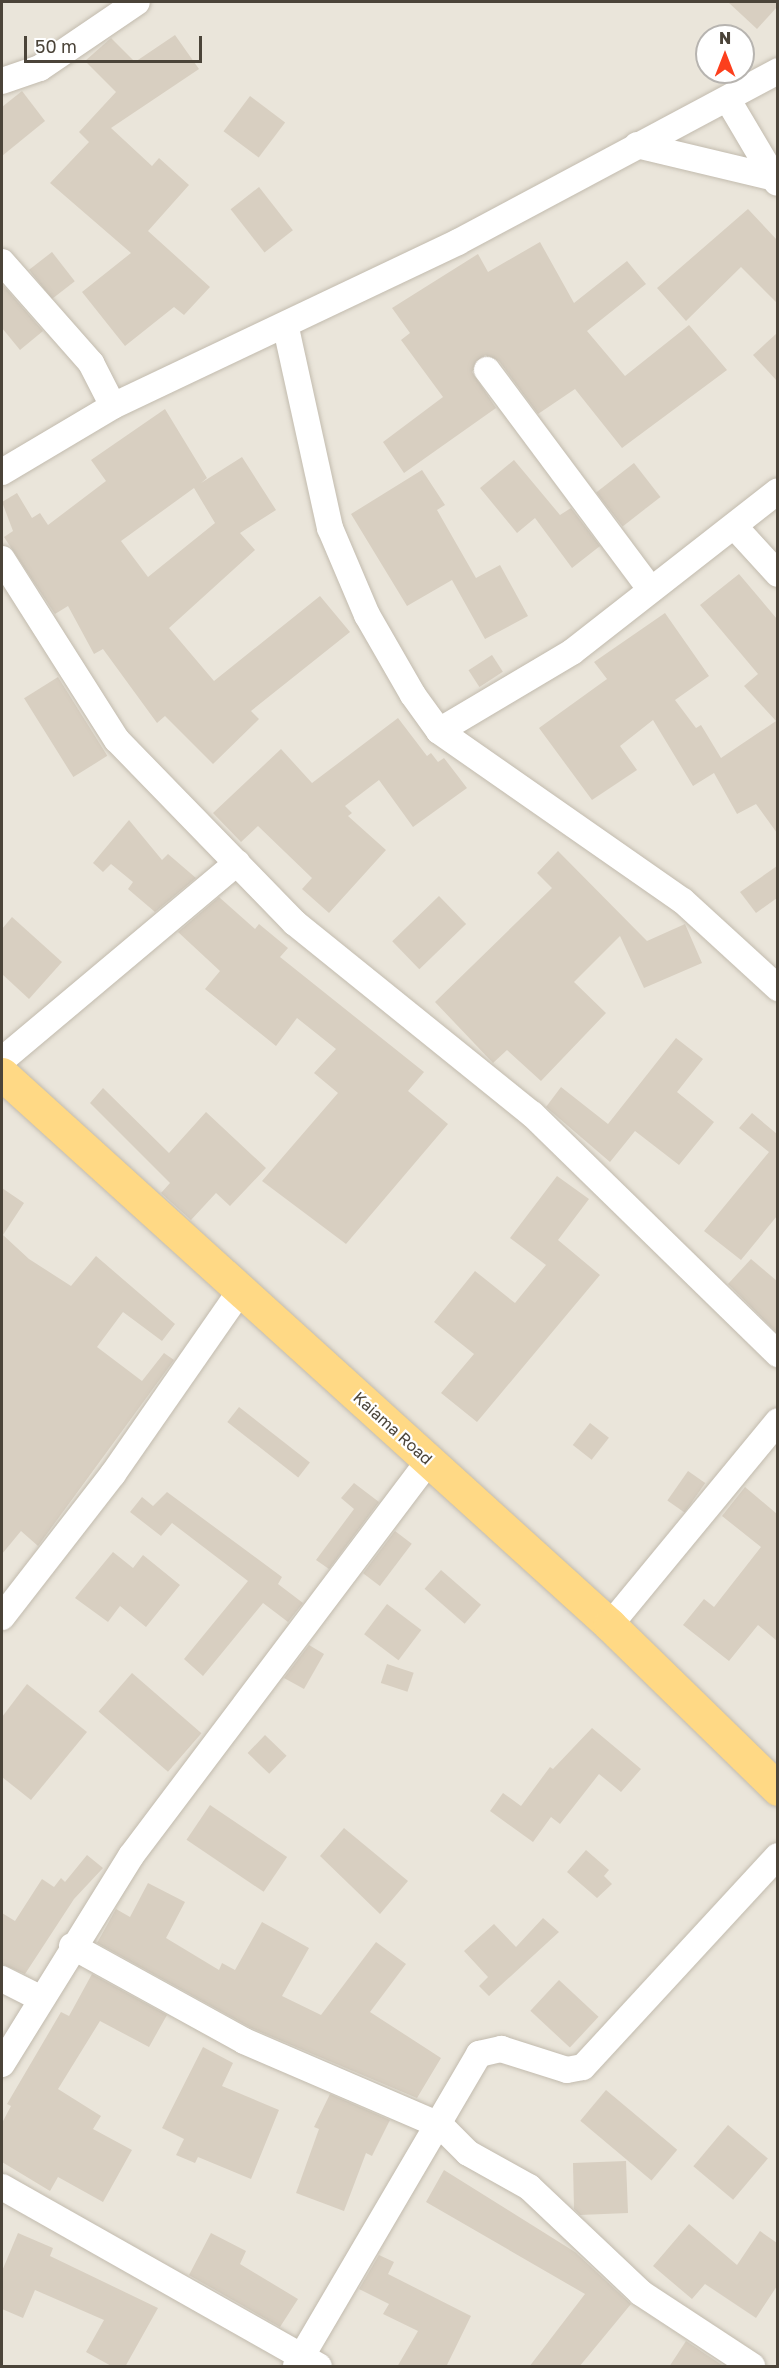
<!DOCTYPE html>
<html>
<head>
<meta charset="utf-8">
<style>
	body { margin:0 }
	#map { position:relative; width:779px; height:2368px; overflow:hidden; background:#f6f3ec; font-family:"Golos Text",sans-serif }
	div>[style] { position:absolute }
	.residential>* { inset:0; background:#eae5da }
	.building>* { inset:0; background:#d8cfc1; transform-origin:0 0 }
	.roads { filter:drop-shadow(0 0 2px #c2bbae) drop-shadow(0 0 2px #c2bbae) }
	.minor>* { height:26px; margin:-13px; padding:0 13px; transform-origin:13px; border-radius:13px; background:#fff }
	.trunk>* { height:33px; margin:-16.5px; padding:0 16.5px; transform-origin:16.5px; border-radius:16.5px; background:#ffd985 }
	span { translate:-50% -50%; white-space:nowrap; text-align:center; line-height:1.15; -webkit-text-stroke:4.5px #fff; paint-order:stroke }
	.street-label { font-size:16px; color:#4b4439 }
	.frame { position:absolute; inset:0; border:3px solid #4b4439; pointer-events:none }
	.north { position:absolute; left:695px; top:24px; width:60px; height:60px; box-sizing:border-box; background:#fff; border:2px solid #b7b4b0; border-radius:50%; rotate:0deg; font-size:16px; font-weight:700; line-height:24px; text-align:center; color:#4b4439 }
	.north::after { content:''; display:block; margin:auto; width:21px; height:27px; background:#fc3f1d; clip-path:polygon(50% 0,100% 100%,50% 72%,0 100%) }
	.scale { position:absolute; left:24px; top:36px; width:178px; height:27px; box-sizing:border-box; border:3px solid #4b4439; border-top:0; padding-left:8px; font-size:18px; line-height:21px; white-space:nowrap; color:#4b4439; -webkit-text-stroke:4px #fff; paint-order:stroke }
</style>
</head>
<body>
<div id="map">
	<div class="residential">
		<i style="clip-path:polygon(evenodd,2px 2px,777px 2px,777px 2366px,2px 2366px,2px 2px,707px 36px,743px 36px,743px 72px,707px 72px,707px 36px)"></i>
	</div>
	<div class="building">
		<i style="clip-path:polygon(728px 2px,777px 2px,777px 7px,757px 29px)"></i>
		<i style="clip-path:polygon(175px 35px,199px 69px,111px 128px,152px 166px,159px 158px,189px 185px,148px 231px,210px 287px,184px 315px,174px 307px,125px 346px,82px 292px,131px 253px,50px 183px,89px 142px,79px 132px,116px 92px,85px 61px,111px 38px,135px 62px)"></i>
		<i style="clip-path:polygon(22px 91px,45px 121px,2px 156px,2px 107px)"></i>
		<i style="left:250px;top:96px;width:44px;height:44px;rotate:37deg"></i>
		<i style="left:259px;top:187px;width:55px;height:36px;rotate:52deg"></i>
		<i style="clip-path:polygon(748px 209px,777px 240px,777px 303px,741px 267px,686px 321px,657px 288px)"></i>
		<i style="clip-path:polygon(540px 242px,574px 303px,627px 261px,646px 284px,587px 331px,625px 376px,689px 325px,727px 370px,622px 448px,575px 389px,538px 414px,499px 361px,485px 355px,472px 372px,496px 408px,404px 473px,383px 442px,443px 397px,401px 340px,410px 333px,392px 308px,478px 254px,488px 272px)"></i>
		<i style="left:52px;top:252px;width:37px;height:29px;rotate:52deg"></i>
		<i style="clip-path:polygon(2px 284px,43px 331px,20px 350px,2px 328px)"></i>
		<i style="clip-path:polygon(777px 333px,777px 381px,753px 355px)"></i>
		<i style="clip-path:polygon(evenodd,165px 409px,207px 478px,201px 483px,242px 457px,276px 510px,240px 533px,255px 550px,169px 628px,214px 681px,320px 596px,350px 632px,251px 711px,259px 719px,213px 764px,165px 716px,157px 723px,103px 649px,94px 654px,68px 606px,55px 614px,4px 537px,13px 531px,2px 502px,17px 493px,32px 518px,40px 513px,48px 525px,106px 481px,91px 460px,165px 409px,194px 488px,215px 523px,148px 577px,121px 541px,194px 488px)"></i>
		<i style="clip-path:polygon(514px 460px,560px 515px,571px 508px,600px 546px,572px 568px,535px 518px,517px 533px,480px 488px)"></i>
		<i style="left:634px;top:463px;width:43px;height:48px;rotate:52deg"></i>
		<i style="clip-path:polygon(422px 470px,445px 505px,437px 510px,476px 578px,500px 565px,528px 616px,485px 639px,452px 580px,407px 606px,351px 514px)"></i>
		<i style="clip-path:polygon(739px 574px,777px 619px,777px 833px,756px 804px,737px 814px,714px 773px,693px 786px,653px 720px,620px 746px,637px 770px,592px 800px,539px 728px,607px 679px,594px 662px,665px 613px,709px 676px,675px 700px,696px 728px,701px 725px,721px 758px,776px 721px,744px 686px,758px 674px,700px 605px)"></i>
		<i style="left:492px;top:655px;width:20px;height:28px;rotate:57deg"></i>
		<i style="left:58px;top:677px;width:93px;height:40px;rotate:58deg"></i>
		<i style="clip-path:polygon(398px 718px,427px 756px,431px 753px,438px 762px,444px 758px,467px 788px,413px 827px,379px 780px,345px 806px,352px 813px,348px 816px,386px 850px,329px 913px,302px 889px,312px 878px,258px 826px,241px 842px,213px 813px,281px 749px,312px 783px)"></i>
		<i style="clip-path:polygon(129px 820px,162px 860px,168px 854px,196px 878px,155px 912px,128px 889px,133px 882px,111px 864px,103px 872px,93px 863px)"></i>
		<i style="clip-path:polygon(558px 851px,647px 941px,685px 924px,702px 963px,644px 988px,620px 936px,574px 982px,606px 1013px,541px 1081px,507px 1050px,493px 1063px,435px 1002px,552px 888px,537px 873px)"></i>
		<i style="clip-path:polygon(777px 866px,777px 898px,756px 913px,740px 892px)"></i>
		<i style="left:439px;top:896px;width:39px;height:65px;rotate:46deg"></i>
		<i style="clip-path:polygon(219px 897px,255px 929px,259px 924px,288px 948px,280px 957px,424px 1072px,408px 1091px,448px 1124px,346px 1244px,262px 1181px,338px 1093px,314px 1073px,336px 1049px,297px 1018px,276px 1046px,205px 989px,220px 971px,178px 932px)"></i>
		<i style="clip-path:polygon(12px 917px,62px 962px,29px 999px,2px 974px,2px 929px)"></i>
		<i style="clip-path:polygon(676px 1038px,703px 1059px,677px 1092px,714px 1122px,679px 1165px,635px 1131px,610px 1162px,546px 1107px,561px 1087px,608px 1124px)"></i>
		<i style="clip-path:polygon(103px 1088px,169px 1153px,206px 1112px,266px 1168px,230px 1206px,216px 1193px,191px 1220px,161px 1193px,170px 1183px,90px 1103px)"></i>
		<i style="clip-path:polygon(752px 1113px,777px 1134px,777px 1216px,741px 1260px,704px 1231px,769px 1152px,739px 1128px)"></i>
		<i style="clip-path:polygon(557px 1176px,589px 1199px,558px 1240px,600px 1275px,477px 1422px,441px 1393px,474px 1354px,434px 1322px,475px 1271px,515px 1303px,546px 1265px,510px 1238px)"></i>
		<i style="clip-path:polygon(2px 1188px,24px 1203px,3px 1235px,29px 1259px,71px 1286px,96px 1256px,175px 1324px,162px 1341px,123px 1312px,97px 1347px,142px 1381px,164px 1353px,174px 1360px,38px 1546px,21px 1531px,2px 1554px)"></i>
		<i style="clip-path:polygon(751px 1259px,777px 1281px,777px 1333px,728px 1284px)"></i>
		<i style="left:239px;top:1407px;width:90px;height:19px;rotate:38deg"></i>
		<i style="left:590px;top:1423px;width:24px;height:28px;rotate:38deg"></i>
		<i style="left:688px;top:1471px;width:21px;height:36px;rotate:35deg"></i>
		<i style="clip-path:polygon(354px 1483px,379px 1502px,329px 1569px,316px 1560px,354px 1509px,341px 1498px)"></i>
		<i style="clip-path:polygon(745px 1487px,777px 1514px,777px 1641px,758px 1625px,729px 1661px,683px 1625px,704px 1599px,714px 1607px,761px 1547px,722px 1516px)"></i>
		<i style="clip-path:polygon(167px 1492px,282px 1577px,278px 1584px,303px 1603px,288px 1622px,263px 1603px,203px 1676px,184px 1659px,248px 1581px,172px 1523px,161px 1536px,130px 1512px,142px 1497px,153px 1506px)"></i>
		<i style="left:395px;top:1531px;width:21px;height:53px;rotate:37deg"></i>
		<i style="clip-path:polygon(113px 1552px,133px 1568px,143px 1555px,180px 1585px,146px 1627px,120px 1606px,108px 1622px,75px 1598px)"></i>
		<i style="left:441px;top:1570px;width:53px;height:25px;rotate:41deg"></i>
		<i style="left:387px;top:1604px;width:43px;height:38px;rotate:37deg"></i>
		<i style="clip-path:polygon(309px 1645px,324px 1654px,304px 1689px,284px 1678px)"></i>
		<i style="left:387px;top:1664px;width:28px;height:20px;rotate:18deg"></i>
		<i style="left:132px;top:1673px;width:92px;height:51px;rotate:41deg"></i>
		<i style="clip-path:polygon(27px 1684px,87px 1732px,31px 1800px,2px 1777px,2px 1717px)"></i>
		<i style="clip-path:polygon(592px 1728px,641px 1769px,621px 1792px,599px 1774px,560px 1824px,551px 1817px,533px 1842px,490px 1811px,503px 1793px,521px 1806px,550px 1767px,553px 1769px)"></i>
		<i style="left:265px;top:1735px;width:30px;height:25px;rotate:44deg"></i>
		<i style="left:210px;top:1805px;width:93px;height:42px;rotate:34deg"></i>
		<i style="clip-path:polygon(344px 1828px,408px 1881px,380px 1914px,320px 1856px)"></i>
		<i style="clip-path:polygon(586px 1850px,609px 1870px,604px 1876px,612px 1884px,597px 1898px,567px 1872px)"></i>
		<i style="clip-path:polygon(87px 1855px,103px 1868px,74px 1899px,25px 1974px,2px 1964px,2px 1913px,15px 1921px,42px 1879px,54px 1887px,61px 1878px,65px 1882px)"></i>
		<i style="clip-path:polygon(148px 1883px,185px 1902px,166px 1938px,219px 1970px,222px 1963px,235px 1970px,262px 1922px,309px 1948px,282px 1996px,321px 2015px,376px 1942px,406px 1964px,370px 2012px,441px 2058px,417px 2098px,251px 2028px,97px 1943px,116px 1909px,130px 1917px)"></i>
		<i style="clip-path:polygon(543px 1918px,559px 1932px,489px 1996px,479px 1986px,488px 1977px,464px 1951px,494px 1924px,516px 1947px)"></i>
		<i style="clip-path:polygon(92px 1974px,167px 2015px,149px 2047px,100px 2021px,58px 2089px,101px 2116px,93px 2129px,132px 2150px,103px 2202px,58px 2177px,50px 2191px,2px 2162px,2px 2123px,11px 2106px,7px 2104px,61px 2012px,69px 2016px)"></i>
		<i style="left:559px;top:1980px;width:54px;height:42px;rotate:43deg"></i>
		<i style="clip-path:polygon(203px 2047px,233px 2063px,222px 2086px,279px 2110px,251px 2179px,198px 2157px,195px 2163px,176px 2155px,184px 2139px,162px 2128px)"></i>
		<i style="left:606px;top:2090px;width:93px;height:40px;rotate:40deg"></i>
		<i style="clip-path:polygon(330px 2094px,390px 2120px,372px 2156px,366px 2153px,344px 2211px,296px 2193px,319px 2129px,314px 2127px)"></i>
		<i style="left:728px;top:2125px;width:52px;height:54px;rotate:40deg"></i>
		<i style="clip-path:polygon(626px 2161px,628px 2213px,580px 2215px,574px 2209px,573px 2163px)"></i>
		<i style="clip-path:polygon(444px 2170px,575px 2252px,631px 2304px,579px 2367px,529px 2367px,585px 2294px,426px 2202px)"></i>
		<i style="clip-path:polygon(689px 2224px,737px 2265px,760px 2231px,777px 2243px,777px 2286px,756px 2318px,705px 2284px,692px 2299px,653px 2266px)"></i>
		<i style="clip-path:polygon(18px 2233px,53px 2248px,50px 2256px,158px 2308px,125px 2367px,113px 2367px,86px 2352px,104px 2320px,35px 2290px,23px 2318px,2px 2309px,2px 2271px)"></i>
		<i style="clip-path:polygon(211px 2233px,246px 2251px,240px 2264px,298px 2299px,280px 2327px,189px 2275px)"></i>
		<i style="clip-path:polygon(379px 2255px,394px 2262px,388px 2274px,471px 2316px,446px 2367px,397px 2367px,418px 2331px,383px 2314px,389px 2304px,359px 2289px)"></i>
		<i style="clip-path:polygon(686px 2341px,725px 2367px,669px 2367px)"></i>
	</div>
	<div class="roads">
		<div class="minor">
			<i style="left:2px;top:81px;width:40px;rotate:-18.9deg"></i>
			<i style="left:40px;top:68px;width:117px;rotate:-34.2deg"></i>
			<i style="left:728px;top:100px;width:96px;rotate:59.4deg"></i>
			<i style="left:637px;top:145px;width:138px;rotate:13.4deg"></i>
			<i style="left:2px;top:262px;width:135px;rotate:48.6deg"></i>
			<i style="left:91px;top:363px;width:48px;rotate:62.9deg"></i>
			<i style="left:286px;top:328px;width:205px;rotate:77.6deg"></i>
			<i style="left:330px;top:528px;width:95px;rotate:67deg"></i>
			<i style="left:367px;top:615px;width:92px;rotate:60.1deg"></i>
			<i style="left:413px;top:695px;width:44px;rotate:54.2deg"></i>
			<i style="left:439px;top:731px;width:297px;rotate:34.9deg"></i>
			<i style="left:683px;top:901px;width:129px;rotate:42.5deg"></i>
			<i style="left:487px;top:370px;width:274px;rotate:53.3deg"></i>
			<i style="left:2px;top:472px;width:129px;rotate:-30.7deg"></i>
			<i style="left:113px;top:406px;width:382px;rotate:-25.4deg"></i>
			<i style="left:458px;top:242px;width:363px;rotate:-28.1deg"></i>
			<i style="left:734px;top:526px;width:65px;rotate:47.5deg"></i>
			<i style="left:2px;top:559px;width:214px;rotate:57.6deg"></i>
			<i style="left:117px;top:740px;width:255px;rotate:45.8deg"></i>
			<i style="left:295px;top:923px;width:304px;rotate:38.9deg"></i>
			<i style="left:532px;top:1114px;width:344px;rotate:44.3deg"></i>
			<i style="left:439px;top:731px;width:155px;rotate:-30.7deg"></i>
			<i style="left:572px;top:652px;width:261px;rotate:-38deg"></i>
			<i style="left:2px;top:1060px;width:307px;rotate:-40deg"></i>
			<i style="left:2px;top:1617px;width:181px;rotate:-52.2deg"></i>
			<i style="left:113px;top:1474px;width:224px;rotate:-55.2deg"></i>
			<i style="left:610px;top:1625px;width:264px;rotate:-50.5deg"></i>
			<i style="left:72px;top:1946px;width:196px;rotate:28.9deg"></i>
			<i style="left:244px;top:2041px;width:215px;rotate:23.3deg"></i>
			<i style="left:441px;top:2126px;width:38px;rotate:45deg"></i>
			<i style="left:468px;top:2153px;width:70px;rotate:29.1deg"></i>
			<i style="left:529px;top:2187px;width:154px;rotate:43.4deg"></i>
			<i style="left:641px;top:2293px;width:133px;rotate:33.3deg"></i>
			<i style="left:2px;top:1979px;width:42px;rotate:26.6deg"></i>
			<i style="left:2px;top:2064px;width:245px;rotate:-58.2deg"></i>
			<i style="left:131px;top:1856px;width:495px;rotate:-53deg"></i>
			<i style="left:2px;top:2187px;width:364px;rotate:29.5deg"></i>
			<i style="left:296px;top:2366px;width:362px;rotate:-59.6deg"></i>
			<i style="left:479px;top:2054px;width:23px;rotate:-13deg"></i>
			<i style="left:501px;top:2049px;width:69px;rotate:17.7deg"></i>
			<i style="left:567px;top:2070px;width:16px;rotate:-11deg"></i>
			<i style="left:583px;top:2067px;width:287px;rotate:-47.3deg"></i>
		</div>
		<div class="trunk">
			<i style="left:2px;top:1074px;width:821px;rotate:42.18deg"></i>
			<i style="left:610px;top:1625px;width:235px;rotate:44.3deg"></i>
		</div>
	</div>
	<div class="street-label">
		<span style="left:393px;top:1428px;rotate:42deg">Kaiama Road</span>
	</div>
	<div class="frame"></div>
	<div class="north">N</div>
	<div class="scale">50 m</div>
</div>
</body>
</html>
